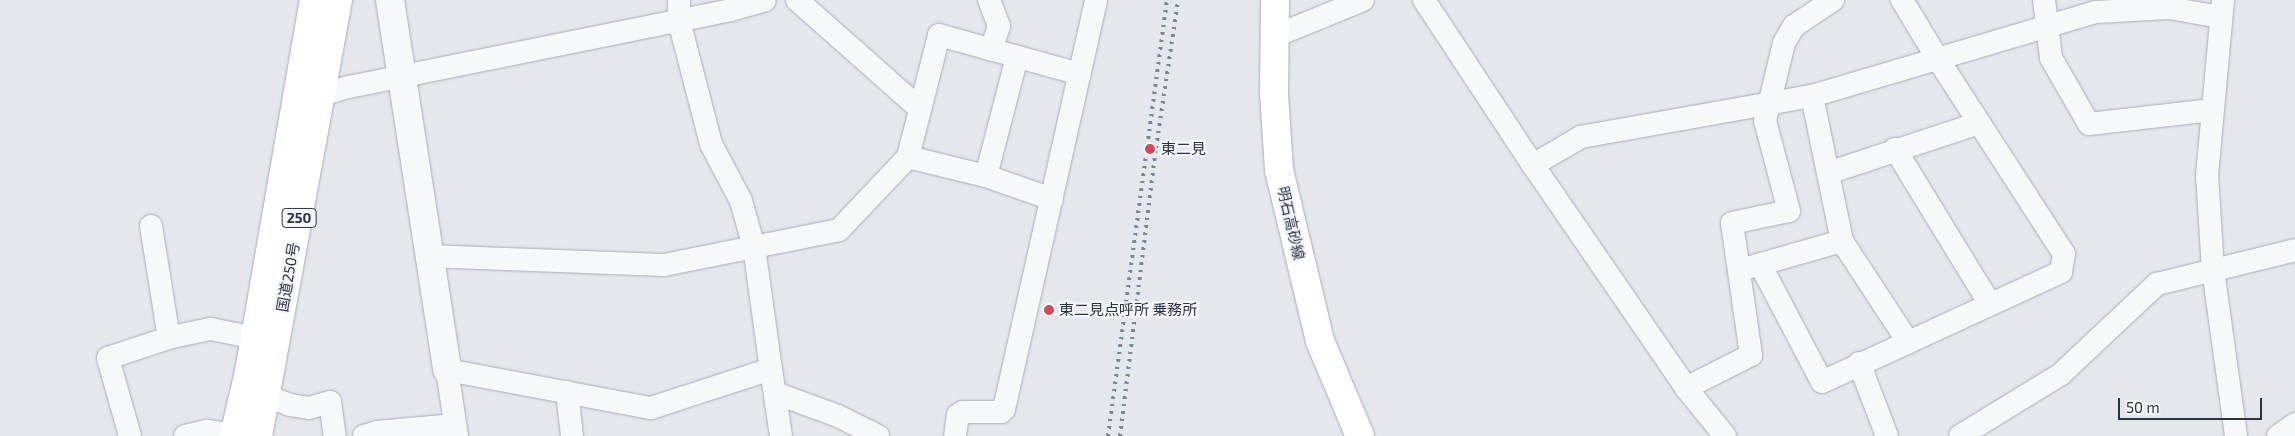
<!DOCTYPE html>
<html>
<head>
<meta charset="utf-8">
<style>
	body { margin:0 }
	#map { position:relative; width:2295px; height:436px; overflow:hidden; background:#e4e7ec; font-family:"Exo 2","Noto Sans JP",sans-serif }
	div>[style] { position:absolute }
	.roads { filter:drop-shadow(0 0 1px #a9aeb7) drop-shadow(0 0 1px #a9aeb7) }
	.minor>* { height:22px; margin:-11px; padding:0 11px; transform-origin:11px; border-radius:11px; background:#f7f8fa }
	.tertiary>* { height:28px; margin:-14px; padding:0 14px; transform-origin:14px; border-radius:14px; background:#f7f8fa }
	.secondary>* { height:28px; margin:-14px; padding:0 14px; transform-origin:14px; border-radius:14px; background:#fff }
	.trunk>* { height:28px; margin:-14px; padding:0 14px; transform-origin:14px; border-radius:14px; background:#fff }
	.rail>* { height:4px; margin-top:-2px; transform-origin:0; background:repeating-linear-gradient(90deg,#7d8696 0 2.5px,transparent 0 7.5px) }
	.dots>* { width:14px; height:14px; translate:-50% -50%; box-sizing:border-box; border:2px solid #f4f6f9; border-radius:50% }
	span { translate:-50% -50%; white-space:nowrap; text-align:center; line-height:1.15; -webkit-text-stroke:4.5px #f4f6f9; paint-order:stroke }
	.shield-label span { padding:1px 4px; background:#f4f6f9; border:1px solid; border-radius:4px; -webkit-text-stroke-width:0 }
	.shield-label { font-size:14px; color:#2b3445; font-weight:700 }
	.poi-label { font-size:15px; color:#2b3445 }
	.left { translate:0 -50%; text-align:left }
	.street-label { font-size:15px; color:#2b3445 }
	.scale { position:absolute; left:2118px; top:398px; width:144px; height:22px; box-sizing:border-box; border:2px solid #2b3445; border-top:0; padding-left:6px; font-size:15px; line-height:18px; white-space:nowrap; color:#2b3445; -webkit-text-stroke:4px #f4f6f9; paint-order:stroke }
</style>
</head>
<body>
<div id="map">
	<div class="roads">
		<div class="minor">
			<i style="left:679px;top:0;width:21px;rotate:90deg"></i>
			<i style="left:679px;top:21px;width:127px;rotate:75.4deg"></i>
			<i style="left:711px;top:144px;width:64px;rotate:62.2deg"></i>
			<i style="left:741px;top:201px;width:48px;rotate:74.2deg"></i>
			<i style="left:754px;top:247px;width:123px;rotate:82.1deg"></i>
			<i style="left:797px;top:0;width:164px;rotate:41.5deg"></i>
			<i style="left:989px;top:0;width:28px;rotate:69deg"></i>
			<i style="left:999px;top:26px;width:25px;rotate:108deg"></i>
			<i style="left:1424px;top:0;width:198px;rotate:56.6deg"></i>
			<i style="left:1533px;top:165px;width:270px;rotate:55.5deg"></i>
			<i style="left:1686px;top:388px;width:62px;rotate:50.9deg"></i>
			<i style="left:2044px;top:0;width:58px;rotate:83.1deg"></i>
			<i style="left:2051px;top:58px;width:76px;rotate:60.1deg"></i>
			<i style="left:2089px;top:124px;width:124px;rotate:-6.5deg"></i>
			<i style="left:2169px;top:0;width:8px;rotate:90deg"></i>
			<i style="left:2169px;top:8px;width:52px;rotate:10deg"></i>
			<i style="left:2223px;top:0;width:176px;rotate:95.2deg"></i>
			<i style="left:2207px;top:175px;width:95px;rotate:86.4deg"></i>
			<i style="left:2213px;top:270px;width:168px;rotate:82.1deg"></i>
			<i style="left:1275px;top:36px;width:95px;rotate:-22.2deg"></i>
			<i style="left:322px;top:95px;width:28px;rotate:-17deg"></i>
			<i style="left:349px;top:87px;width:390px;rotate:-11.4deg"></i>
			<i style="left:731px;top:10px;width:35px;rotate:-16deg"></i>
			<i style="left:1812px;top:96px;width:148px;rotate:78.3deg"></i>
			<i style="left:1842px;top:241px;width:121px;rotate:56.8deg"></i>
			<i style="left:1895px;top:149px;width:182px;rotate:58.5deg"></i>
			<i style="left:908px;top:157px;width:126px;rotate:-75.7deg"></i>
			<i style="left:939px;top:35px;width:146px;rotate:15.5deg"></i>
			<i style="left:1533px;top:165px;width:56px;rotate:-30.3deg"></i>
			<i style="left:1581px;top:137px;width:235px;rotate:-10.1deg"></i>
			<i style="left:1812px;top:96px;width:296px;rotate:-16.5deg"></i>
			<i style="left:2096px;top:12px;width:73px;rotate:-3.1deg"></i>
			<i style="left:1828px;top:173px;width:159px;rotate:-18.3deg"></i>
			<i style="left:986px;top:176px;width:123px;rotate:-75.4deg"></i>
			<i style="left:151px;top:226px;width:113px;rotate:80.9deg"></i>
			<i style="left:427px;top:256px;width:237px;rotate:2.2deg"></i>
			<i style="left:664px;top:265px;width:178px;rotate:-11.3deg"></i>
			<i style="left:839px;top:230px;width:100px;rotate:-46.6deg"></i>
			<i style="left:908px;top:157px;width:80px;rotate:13.7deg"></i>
			<i style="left:986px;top:176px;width:70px;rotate:19.2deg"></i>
			<i style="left:1760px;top:264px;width:133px;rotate:62.3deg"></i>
			<i style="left:1822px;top:382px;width:263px;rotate:-24.7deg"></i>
			<i style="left:2061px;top:272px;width:18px;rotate:-81deg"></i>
			<i style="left:2064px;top:254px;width:234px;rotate:-122.9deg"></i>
			<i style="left:1937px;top:58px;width:68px;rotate:-121.1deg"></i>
			<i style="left:1747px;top:268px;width:99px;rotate:-15.9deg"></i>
			<i style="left:1859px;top:363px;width:78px;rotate:69deg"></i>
			<i style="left:1686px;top:388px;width:73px;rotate:-26.9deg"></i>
			<i style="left:1751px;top:355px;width:133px;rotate:-98.2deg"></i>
			<i style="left:1732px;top:223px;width:58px;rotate:-11.9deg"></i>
			<i style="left:1789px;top:211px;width:93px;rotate:-104.9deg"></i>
			<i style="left:1765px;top:121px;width:80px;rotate:-76.3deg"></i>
			<i style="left:1784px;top:43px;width:20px;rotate:-60deg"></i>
			<i style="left:1794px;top:26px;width:47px;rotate:-33.7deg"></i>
			<i style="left:567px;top:392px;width:44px;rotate:83.5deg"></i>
			<i style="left:775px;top:393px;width:67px;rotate:20.1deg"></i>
			<i style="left:838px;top:416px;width:45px;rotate:26.6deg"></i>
			<i style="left:267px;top:396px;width:25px;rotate:21deg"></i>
			<i style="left:290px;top:405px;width:19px;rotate:9deg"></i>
			<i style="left:309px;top:408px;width:22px;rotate:-16deg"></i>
			<i style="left:330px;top:402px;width:34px;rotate:82deg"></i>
			<i style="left:130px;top:436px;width:81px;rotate:-105.8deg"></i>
			<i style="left:108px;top:358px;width:67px;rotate:-18.2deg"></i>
			<i style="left:172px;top:337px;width:40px;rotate:-12deg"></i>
			<i style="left:211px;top:329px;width:45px;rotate:11.6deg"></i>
			<i style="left:185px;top:436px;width:23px;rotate:-13deg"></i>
			<i style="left:207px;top:431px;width:27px;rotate:8deg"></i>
			<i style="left:364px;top:436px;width:14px;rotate:-17deg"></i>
			<i style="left:377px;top:432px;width:78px;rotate:-5.1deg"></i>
			<i style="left:457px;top:436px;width:67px;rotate:-98.6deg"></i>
			<i style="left:447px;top:370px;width:208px;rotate:10.6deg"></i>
			<i style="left:651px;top:408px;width:126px;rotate:-18deg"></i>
			<i style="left:771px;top:369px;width:68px;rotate:81.5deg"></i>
			<i style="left:955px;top:436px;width:21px;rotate:-82deg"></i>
			<i style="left:958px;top:415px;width:6px;rotate:-31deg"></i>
			<i style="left:963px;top:412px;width:38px"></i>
			<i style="left:1001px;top:412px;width:4px;rotate:-45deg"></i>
			<i style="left:1004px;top:409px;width:419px;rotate:-77.3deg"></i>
			<i style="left:1960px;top:436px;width:119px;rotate:-31.5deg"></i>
			<i style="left:2061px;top:374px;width:132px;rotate:-43.2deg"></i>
			<i style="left:2157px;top:284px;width:142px;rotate:-13.8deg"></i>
			<i style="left:2278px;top:436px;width:21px;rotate:-35deg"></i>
		</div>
		<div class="tertiary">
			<i style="left:390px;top:0;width:374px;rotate:81.2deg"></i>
		</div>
		<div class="secondary">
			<i style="left:1275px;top:0;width:94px;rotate:90.6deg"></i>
			<i style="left:1274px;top:94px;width:76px;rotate:86.2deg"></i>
			<i style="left:1279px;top:170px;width:176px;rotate:76.5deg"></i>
			<i style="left:1320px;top:341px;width:103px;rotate:67.2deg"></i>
		</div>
		<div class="trunk">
			<i style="left:234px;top:436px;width:66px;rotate:-76.8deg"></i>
			<i style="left:249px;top:372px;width:378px;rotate:-80.1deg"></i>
			<i style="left:258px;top:436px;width:443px;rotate:-79.6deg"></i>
		</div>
	</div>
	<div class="rail">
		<i style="left:1108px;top:436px;width:440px;rotate:-82.3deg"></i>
		<i style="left:1120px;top:436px;width:290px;rotate:-82.9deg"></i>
		<i style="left:1156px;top:148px;width:150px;rotate:-81.5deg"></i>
	</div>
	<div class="dots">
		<i style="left:1150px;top:149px;background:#d1495b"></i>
		<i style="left:1049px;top:310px;background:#d1495b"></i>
	</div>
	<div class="shield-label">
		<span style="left:299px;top:218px">250</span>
	</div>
	<div class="poi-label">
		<span class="left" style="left:1161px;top:149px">東二見</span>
		<span class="left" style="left:1059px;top:310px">東二見点呼所 乗務所</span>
	</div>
	<div class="street-label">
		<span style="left:1291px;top:223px;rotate:77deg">明石高砂線</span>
		<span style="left:288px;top:277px;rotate:-80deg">国道250号</span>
	</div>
	<div class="scale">50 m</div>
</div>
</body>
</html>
